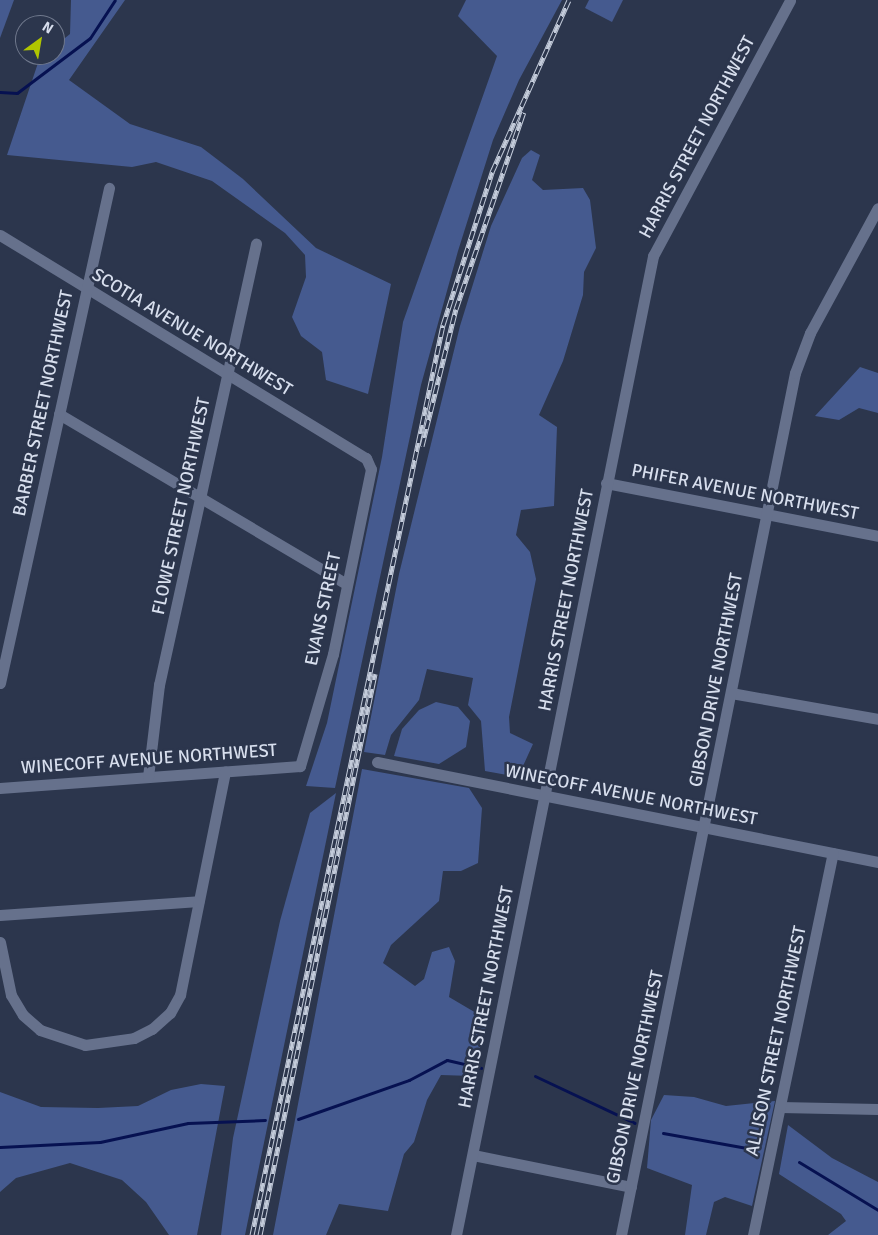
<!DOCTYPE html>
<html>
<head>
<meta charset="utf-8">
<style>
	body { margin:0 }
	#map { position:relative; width:878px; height:1235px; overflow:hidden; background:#2c364d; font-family:Signika,sans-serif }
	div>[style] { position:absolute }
	.green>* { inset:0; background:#455a8f }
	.stream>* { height:3px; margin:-1.5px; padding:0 1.5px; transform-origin:1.5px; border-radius:1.5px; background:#061151 }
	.minor>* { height:11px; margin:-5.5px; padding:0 5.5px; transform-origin:5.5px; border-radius:5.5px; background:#66718c }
	.rail>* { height:5px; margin-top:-2.5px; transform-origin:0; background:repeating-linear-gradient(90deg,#2c364d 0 9px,#c3cbda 0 18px); box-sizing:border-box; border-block:1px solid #c3cbda }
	span { translate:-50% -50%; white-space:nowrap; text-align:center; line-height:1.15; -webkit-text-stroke:5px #2c364d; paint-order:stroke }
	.street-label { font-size:18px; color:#d7deed }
	.north { position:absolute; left:15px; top:15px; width:50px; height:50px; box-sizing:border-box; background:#2c364d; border:1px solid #70798d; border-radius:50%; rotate:32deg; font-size:14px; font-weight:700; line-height:20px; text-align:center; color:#d7deed }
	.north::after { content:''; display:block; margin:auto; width:18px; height:22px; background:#b0c500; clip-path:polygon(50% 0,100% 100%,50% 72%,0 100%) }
</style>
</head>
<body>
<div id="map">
	<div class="green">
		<i style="clip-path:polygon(0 0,14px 0,0 38px)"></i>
		<i style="clip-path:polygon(71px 0,125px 0,69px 80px,130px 124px,201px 147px,243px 179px,316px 248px,391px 284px,368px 394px,326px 380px,322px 352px,301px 336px,292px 317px,306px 277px,305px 255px,285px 233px,212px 181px,156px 162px,132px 167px,7px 155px,39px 60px,55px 55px,55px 46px,70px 34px)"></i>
		<i style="clip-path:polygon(466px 0,562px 0,519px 80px,493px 140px,458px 251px,421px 385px,335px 788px,306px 786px,327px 723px,382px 457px,403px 322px,497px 56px,458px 16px)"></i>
		<i style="clip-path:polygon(589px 0,623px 0,612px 22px,585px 8px)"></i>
		<i style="clip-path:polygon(531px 150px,540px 155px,532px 180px,543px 190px,583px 188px,590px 200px,596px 248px,584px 272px,583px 295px,563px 361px,539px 415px,557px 427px,554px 506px,521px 510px,516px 535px,530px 552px,536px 579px,509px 717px,510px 733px,533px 744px,518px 777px,485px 771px,481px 721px,468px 705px,473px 678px,427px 669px,419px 700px,391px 735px,385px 755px,364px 752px,399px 574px,460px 326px,491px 226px,522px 158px)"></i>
		<i style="clip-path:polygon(860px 367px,878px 373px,878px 413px,859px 408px,839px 420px,815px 416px)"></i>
		<i style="clip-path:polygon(436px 702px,458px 707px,470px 721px,466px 747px,439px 764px,394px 756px,402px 729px,419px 710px)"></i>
		<i style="clip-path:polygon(362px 769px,469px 788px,482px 808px,478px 863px,461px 871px,443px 871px,439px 901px,391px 945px,383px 963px,415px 986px,424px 979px,432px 952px,449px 947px,455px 961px,449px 997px,488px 1020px,472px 1076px,441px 1075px,427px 1100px,414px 1142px,404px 1154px,388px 1211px,339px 1204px,326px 1235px,273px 1235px)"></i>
		<i style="clip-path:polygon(336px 793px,245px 1235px,221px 1235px,233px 1138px,280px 921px,310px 813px)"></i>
		<i style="clip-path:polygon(201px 1084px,225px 1086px,197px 1235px,169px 1235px,146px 1202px,122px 1180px,70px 1163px,16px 1178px,0 1192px,0 1092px,41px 1107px,98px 1108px,138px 1106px,171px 1090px)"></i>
		<i style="clip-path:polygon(664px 1095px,694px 1097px,726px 1106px,775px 1101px,752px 1206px,725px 1197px,714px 1202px,706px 1235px,685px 1235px,692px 1185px,647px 1168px,651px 1120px)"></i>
		<i style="clip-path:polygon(788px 1125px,832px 1158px,878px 1182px,878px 1235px,828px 1235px,846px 1221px,841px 1214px,779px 1174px)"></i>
	</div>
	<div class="stream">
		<i style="left:0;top:92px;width:17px;rotate:3deg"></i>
		<i style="left:17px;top:93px;width:91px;rotate:-37deg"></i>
		<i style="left:90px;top:38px;width:45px;rotate:-56.7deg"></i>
		<i style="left:535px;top:1076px;width:110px;rotate:25.2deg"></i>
		<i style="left:298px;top:1119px;width:118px;rotate:-19.4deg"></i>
		<i style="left:409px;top:1080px;width:43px;rotate:-27.8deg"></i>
		<i style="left:447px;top:1060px;width:35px;rotate:13deg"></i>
		<i style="left:663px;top:1133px;width:85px;rotate:10.1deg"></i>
		<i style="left:0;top:1147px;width:100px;rotate:-2.9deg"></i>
		<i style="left:100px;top:1142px;width:90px;rotate:-12.2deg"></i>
		<i style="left:188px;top:1123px;width:77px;rotate:-2.2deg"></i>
		<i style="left:799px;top:1162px;width:92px;rotate:31.3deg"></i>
	</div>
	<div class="minor">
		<i style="left:0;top:235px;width:429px;rotate:31.4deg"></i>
		<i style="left:366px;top:458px;width:12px;rotate:66deg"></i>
		<i style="left:371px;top:469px;width:189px;rotate:101.6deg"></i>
		<i style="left:333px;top:654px;width:117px;rotate:106.4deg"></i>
		<i style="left:300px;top:766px;width:301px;rotate:175.8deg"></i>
		<i style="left:59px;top:414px;width:334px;rotate:30.6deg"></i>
		<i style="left:606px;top:483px;width:277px;rotate:11deg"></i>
		<i style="left:0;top:683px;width:507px;rotate:-77.58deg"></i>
		<i style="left:731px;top:693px;width:149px;rotate:10deg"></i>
		<i style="left:377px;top:762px;width:511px;rotate:11.29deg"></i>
		<i style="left:148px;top:777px;width:93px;rotate:-83.2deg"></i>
		<i style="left:159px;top:685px;width:452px;rotate:-77.6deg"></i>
		<i style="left:0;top:915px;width:199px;rotate:-4deg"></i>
		<i style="left:0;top:942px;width:54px;rotate:78.3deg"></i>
		<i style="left:11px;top:995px;width:23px;rotate:59deg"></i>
		<i style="left:23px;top:1015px;width:23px;rotate:41deg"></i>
		<i style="left:40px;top:1030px;width:47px;rotate:18.4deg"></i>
		<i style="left:85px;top:1045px;width:49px;rotate:-8.1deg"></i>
		<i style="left:134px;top:1038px;width:20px;rotate:-27deg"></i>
		<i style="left:152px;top:1029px;width:24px;rotate:-42deg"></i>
		<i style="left:170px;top:1013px;width:21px;rotate:-61deg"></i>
		<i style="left:180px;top:995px;width:228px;rotate:-78.6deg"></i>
		<i style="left:780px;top:1107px;width:98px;rotate:1.2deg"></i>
		<i style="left:473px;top:1155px;width:161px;rotate:11.4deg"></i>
		<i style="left:456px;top:1235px;width:999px;rotate:-78.62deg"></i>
		<i style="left:653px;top:256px;width:290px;rotate:-61.8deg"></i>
		<i style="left:621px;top:1235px;width:879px;rotate:-78.59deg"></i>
		<i style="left:795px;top:373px;width:43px;rotate:-69.4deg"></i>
		<i style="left:810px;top:333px;width:142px;rotate:-61.5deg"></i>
		<i style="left:753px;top:1235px;width:390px;rotate:-78.2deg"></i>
	</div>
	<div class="rail">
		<i style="left:422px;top:446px;width:141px;rotate:-76.1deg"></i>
		<i style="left:456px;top:309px;width:208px;rotate:-71deg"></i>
		<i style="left:252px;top:1235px;width:930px;rotate:-78.15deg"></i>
		<i style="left:443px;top:325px;width:161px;rotate:-72.2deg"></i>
		<i style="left:492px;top:172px;width:188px;rotate:-65.9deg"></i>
		<i style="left:260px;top:1235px;width:573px;rotate:-78.42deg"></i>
	</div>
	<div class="street-label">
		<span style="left:697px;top:137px;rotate:-62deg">HARRIS STREET NORTHWEST</span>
		<span style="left:192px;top:332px;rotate:31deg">SCOTIA AVENUE NORTHWEST</span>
		<span style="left:43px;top:403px;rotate:-78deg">BARBER STREET NORTHWEST</span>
		<span style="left:745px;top:492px;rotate:11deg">PHIFER AVENUE NORTHWEST</span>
		<span style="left:181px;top:506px;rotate:-78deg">FLOWE STREET NORTHWEST</span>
		<span style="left:566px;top:600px;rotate:-79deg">HARRIS STREET NORTHWEST</span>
		<span style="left:323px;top:609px;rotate:-78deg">EVANS STREET</span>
		<span style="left:716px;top:680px;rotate:-79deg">GIBSON DRIVE NORTHWEST</span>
		<span style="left:149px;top:759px;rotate:-4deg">WINECOFF AVENUE NORTHWEST</span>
		<span style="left:631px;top:795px;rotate:11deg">WINECOFF AVENUE NORTHWEST</span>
		<span style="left:486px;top:997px;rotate:-79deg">HARRIS STREET NORTHWEST</span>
		<span style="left:776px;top:1041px;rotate:-78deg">ALLISON STREET NORTHWEST</span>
		<span style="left:635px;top:1077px;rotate:-78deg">GIBSON DRIVE NORTHWEST</span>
	</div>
	<div class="north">N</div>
</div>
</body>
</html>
